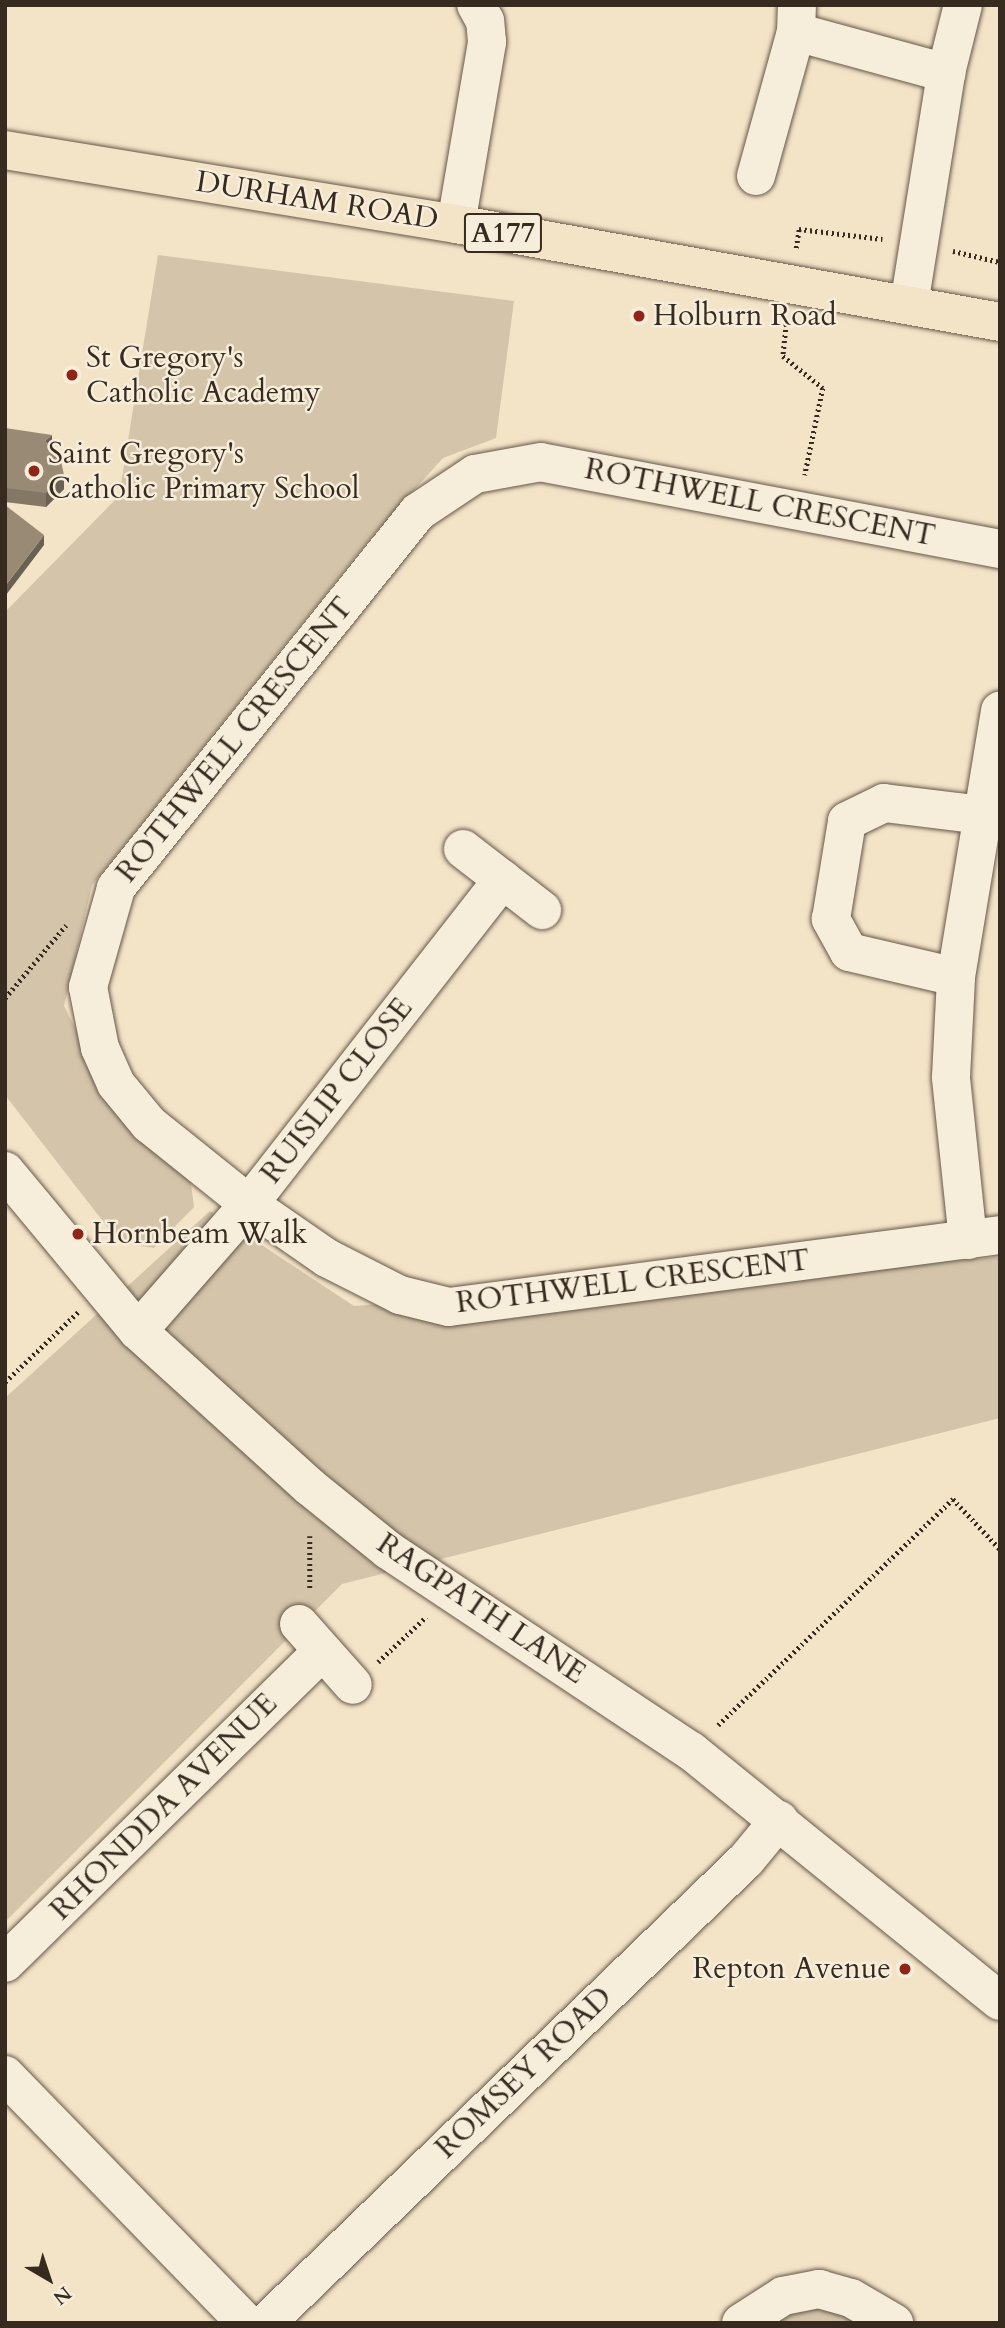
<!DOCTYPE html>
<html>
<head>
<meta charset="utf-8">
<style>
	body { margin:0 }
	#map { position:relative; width:1005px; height:2328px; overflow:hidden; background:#f3e3c7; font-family:Cardo,serif }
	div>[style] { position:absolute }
	.green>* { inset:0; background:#d3c4aa }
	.path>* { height:4.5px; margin-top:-2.25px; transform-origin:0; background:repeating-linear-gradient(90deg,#372a1f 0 2px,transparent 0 5.5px) }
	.roads { filter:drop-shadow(0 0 2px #665849) drop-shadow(0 0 2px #665849) }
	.street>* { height:38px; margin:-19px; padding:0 19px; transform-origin:19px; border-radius:19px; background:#f7eddb }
	.primary>* { height:38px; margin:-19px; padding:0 19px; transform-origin:19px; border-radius:19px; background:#f3e3c7 }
	.wall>* { inset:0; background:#847765 }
	.shaded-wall>* { inset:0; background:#6b6153 }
	.building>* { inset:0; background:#998a76 }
	.dots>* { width:19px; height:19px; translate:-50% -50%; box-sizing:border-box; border:4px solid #f7eddb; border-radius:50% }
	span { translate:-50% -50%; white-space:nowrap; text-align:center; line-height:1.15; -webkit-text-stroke:5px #f7eddb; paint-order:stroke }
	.shield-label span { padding:2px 5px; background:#f7eddb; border:2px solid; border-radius:5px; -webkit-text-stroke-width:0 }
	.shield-label { font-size:28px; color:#372a1f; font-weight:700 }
	.street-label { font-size:30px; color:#372a1f }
	.poi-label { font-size:30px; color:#372a1f }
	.left { translate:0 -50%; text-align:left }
	.right { translate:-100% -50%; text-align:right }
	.frame { position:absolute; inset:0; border:7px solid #372a1f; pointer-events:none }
	.north { position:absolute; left:14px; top:2244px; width:70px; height:70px; -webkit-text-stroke:5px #f7eddb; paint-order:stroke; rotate:141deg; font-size:19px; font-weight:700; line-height:28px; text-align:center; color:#372a1f }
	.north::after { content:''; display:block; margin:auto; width:24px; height:32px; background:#372a1f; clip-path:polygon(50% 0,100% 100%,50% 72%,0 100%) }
</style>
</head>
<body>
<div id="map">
	<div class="green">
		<i style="clip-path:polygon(158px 255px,514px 301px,496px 438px,443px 458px,373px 535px,92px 885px,64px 1006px,118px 1111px,188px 1161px,194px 1207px,154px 1248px,119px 1242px,5px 1095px,5px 612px,119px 496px)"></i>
		<i style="clip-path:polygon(210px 1211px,354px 1306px,1000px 1257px,1000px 1418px,342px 1584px,5px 1922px,5px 1398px)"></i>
		<i style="clip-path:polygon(811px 2303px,865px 2323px,766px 2323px)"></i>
	</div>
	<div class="path">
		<i style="left:796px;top:248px;width:19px;rotate:-81deg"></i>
		<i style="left:799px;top:229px;width:84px;rotate:6.9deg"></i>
		<i style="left:953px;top:251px;width:48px;rotate:13.2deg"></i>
		<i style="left:787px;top:319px;width:37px;rotate:96deg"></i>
		<i style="left:783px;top:356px;width:51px;rotate:38.7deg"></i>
		<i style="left:823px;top:388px;width:89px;rotate:101.7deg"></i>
		<i style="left:5px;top:998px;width:95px;rotate:-50.1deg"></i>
		<i style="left:5px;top:1382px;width:101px;rotate:-43.8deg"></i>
		<i style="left:310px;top:1536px;width:54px;rotate:90deg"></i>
		<i style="left:378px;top:1662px;width:66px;rotate:-43.2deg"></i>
		<i style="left:718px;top:1725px;width:326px;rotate:-43.9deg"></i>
		<i style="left:953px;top:1499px;width:69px;rotate:46.8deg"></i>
	</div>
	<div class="roads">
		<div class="street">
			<i style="left:796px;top:32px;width:156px;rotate:15.3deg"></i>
			<i style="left:756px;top:176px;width:149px;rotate:-74.5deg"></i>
			<i style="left:796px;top:32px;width:27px;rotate:-88deg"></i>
			<i style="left:456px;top:224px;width:185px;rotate:-80.3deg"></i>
			<i style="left:487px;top:42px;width:21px;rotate:-95deg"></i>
			<i style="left:485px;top:21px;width:18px;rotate:-119deg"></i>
			<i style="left:909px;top:305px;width:235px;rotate:-80.9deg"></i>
			<i style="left:946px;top:73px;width:70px;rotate:-76deg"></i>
			<i style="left:1000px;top:549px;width:467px;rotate:-169.3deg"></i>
			<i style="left:541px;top:462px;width:67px;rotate:169.7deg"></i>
			<i style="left:475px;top:474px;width:69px;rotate:146.3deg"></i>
			<i style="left:418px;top:512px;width:482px;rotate:128.8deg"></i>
			<i style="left:116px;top:888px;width:103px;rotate:105.8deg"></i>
			<i style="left:88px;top:987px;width:62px;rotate:78.9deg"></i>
			<i style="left:100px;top:1048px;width:39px;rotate:66deg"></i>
			<i style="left:116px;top:1084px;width:52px;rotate:50.5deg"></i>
			<i style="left:149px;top:1124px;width:128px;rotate:38.7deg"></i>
			<i style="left:249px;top:1204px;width:95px;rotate:34.7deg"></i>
			<i style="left:327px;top:1258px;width:82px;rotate:26.9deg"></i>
			<i style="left:400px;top:1295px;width:50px;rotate:13.8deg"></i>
			<i style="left:449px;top:1307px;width:556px;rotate:-7.44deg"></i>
			<i style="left:463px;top:849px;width:100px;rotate:37.7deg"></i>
			<i style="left:956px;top:977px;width:110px;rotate:-166.8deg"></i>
			<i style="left:849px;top:952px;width:38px;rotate:-119deg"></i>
			<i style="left:831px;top:919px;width:99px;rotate:-80.7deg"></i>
			<i style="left:847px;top:821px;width:41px;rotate:-25.9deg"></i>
			<i style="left:884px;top:803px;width:100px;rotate:6.9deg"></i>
			<i style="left:5px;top:1171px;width:208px;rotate:50.3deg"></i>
			<i style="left:138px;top:1331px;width:232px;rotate:42.2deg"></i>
			<i style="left:310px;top:1487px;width:100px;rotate:38.9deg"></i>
			<i style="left:388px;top:1550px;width:364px;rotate:33.6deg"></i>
			<i style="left:691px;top:1751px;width:397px;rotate:39deg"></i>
			<i style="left:968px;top:1240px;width:164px;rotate:-96deg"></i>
			<i style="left:951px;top:1077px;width:100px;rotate:-87.1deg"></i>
			<i style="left:956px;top:977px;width:270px;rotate:-80.6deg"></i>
			<i style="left:138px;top:1331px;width:169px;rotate:-48.8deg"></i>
			<i style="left:249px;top:1204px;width:412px;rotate:-52deg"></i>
			<i style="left:299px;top:1624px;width:81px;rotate:48.5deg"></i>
			<i style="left:5px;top:1963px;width:445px;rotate:-44.5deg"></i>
			<i style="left:5px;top:2075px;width:346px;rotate:45.8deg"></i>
			<i style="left:266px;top:2323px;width:667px;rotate:-43.97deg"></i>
			<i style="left:746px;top:1860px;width:52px;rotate:-50.5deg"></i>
			<i style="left:741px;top:2323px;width:50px;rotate:-32.7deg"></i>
			<i style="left:783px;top:2296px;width:37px;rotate:-11deg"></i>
			<i style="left:819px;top:2289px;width:33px;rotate:16deg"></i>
			<i style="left:851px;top:2298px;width:50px;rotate:30.2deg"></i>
		</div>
		<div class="primary">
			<i style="left:5px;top:150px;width:457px;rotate:9.3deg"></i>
			<i style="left:456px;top:224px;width:553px;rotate:10.21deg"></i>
		</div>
	</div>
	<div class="wall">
		<i style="clip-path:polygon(5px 428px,52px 446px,64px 489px,46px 507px,5px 502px)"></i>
	</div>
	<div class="shaded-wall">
		<i style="clip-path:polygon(52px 435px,52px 449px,45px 441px)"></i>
		<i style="clip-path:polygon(64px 475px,64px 489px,46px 507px,46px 493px)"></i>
		<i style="clip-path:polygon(44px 535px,44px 545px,6px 595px,6px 585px)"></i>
	</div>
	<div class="building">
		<i style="clip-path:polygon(5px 428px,52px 435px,45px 441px,59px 452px,64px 475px,46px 493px,5px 488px)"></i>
		<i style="clip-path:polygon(5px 505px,44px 535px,6px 585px,5px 585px)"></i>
	</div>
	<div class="dots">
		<i style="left:639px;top:316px;background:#8f2418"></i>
		<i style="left:72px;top:375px;background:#8f2418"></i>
		<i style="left:34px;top:471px;background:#8f2418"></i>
		<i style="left:78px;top:1234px;background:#8f2418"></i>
		<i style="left:905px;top:1969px;background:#8f2418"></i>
	</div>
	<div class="shield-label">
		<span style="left:503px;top:233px">A177</span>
	</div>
	<div class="street-label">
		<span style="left:317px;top:201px;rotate:9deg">DURHAM ROAD</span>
		<span style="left:760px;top:503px;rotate:11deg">ROTHWELL CRESCENT</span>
		<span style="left:235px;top:740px;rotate:-51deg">ROTHWELL CRESCENT</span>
		<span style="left:337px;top:1091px;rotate:-52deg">RUISLIP CLOSE</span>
		<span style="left:633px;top:1282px;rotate:-7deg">ROTHWELL CRESCENT</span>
		<span style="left:481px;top:1609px;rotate:34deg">RAGPATH LANE</span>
		<span style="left:164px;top:1807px;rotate:-45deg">RHONDDA AVENUE</span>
		<span style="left:524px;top:2073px;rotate:-44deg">ROMSEY ROAD</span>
	</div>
	<div class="poi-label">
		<span class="left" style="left:653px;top:316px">Holburn Road</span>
		<span class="left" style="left:86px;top:375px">St Gregory's<br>Catholic Academy</span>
		<span class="left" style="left:48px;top:471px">Saint Gregory's<br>Catholic Primary School</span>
		<span class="left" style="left:92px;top:1234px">Hornbeam Walk</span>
		<span class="right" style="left:891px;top:1969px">Repton Avenue</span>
	</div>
	<div class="frame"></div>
	<div class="north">N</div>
</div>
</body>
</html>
